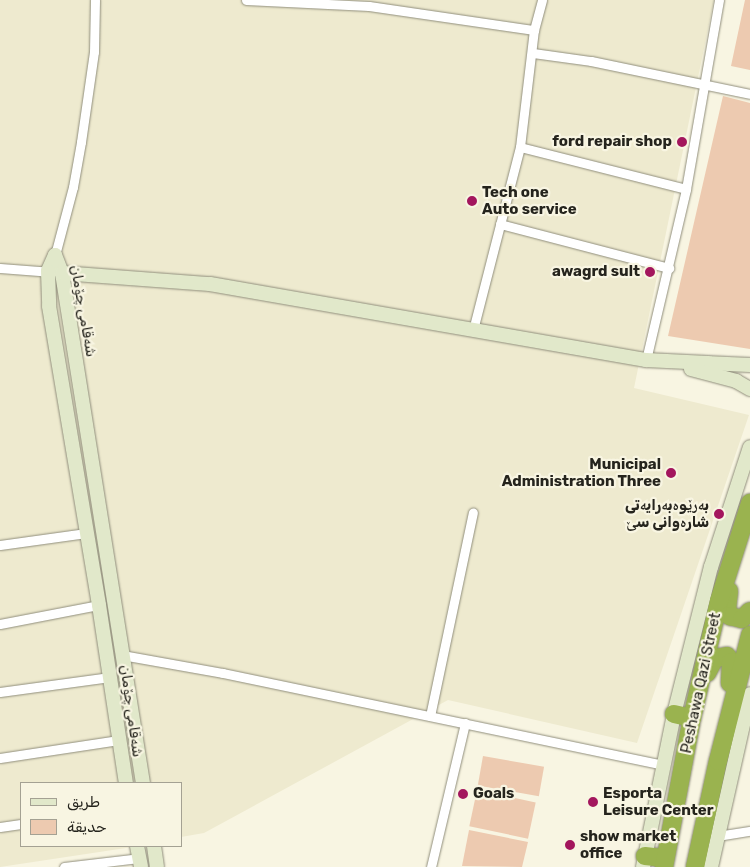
<!DOCTYPE html>
<html>
<head>
<meta charset="utf-8">
<style>
	body { margin:0 }
	#map { position:relative; width:750px; height:867px; overflow:hidden; background:#f8f5e2; font-family:Rubik,"Noto Naskh Arabic",sans-serif }
	div>[style] { position:absolute }
	.built>* { inset:0; background:#eeeacf }
	.green>* { inset:0; background:#edcab0; transform-origin:0 0 }
	.roads { filter:drop-shadow(0 0 1px #908e7c) drop-shadow(0 0 1px #908e7c) }
	.street>* { height:9px; margin:-4.5px; padding:0 4.5px; transform-origin:4.5px; border-radius:4.5px; background:#fff }
	.secondary>* { height:14px; margin:-7px; padding:0 7px; transform-origin:7px; border-radius:7px; background:#e1e8ca }
	.highway>* { height:18px; margin:-9px; padding:0 9px; transform-origin:9px; border-radius:9px; background:#9ab34f }
	.dots>* { width:14px; height:14px; translate:-50% -50%; box-sizing:border-box; border:2px solid #f8f5e2; border-radius:50% }
	span { translate:-50% -50%; white-space:nowrap; text-align:center; line-height:1.15; -webkit-text-stroke:4.5px #f8f5e2; paint-order:stroke }
	.poi-label { font-size:15px; color:#25241d; font-weight:700 }
	.right { translate:-100% -50%; text-align:right }
	.left { translate:0 -50%; text-align:left }
	.street-label { font-size:15px; color:#25241d }
	.legend { position:absolute; left:20px; top:782px; width:162px; height:65px; box-sizing:border-box; background:#f8f5e2; border:1px solid #a4a193; margin:0; padding:6px 9px; list-style:none; font-size:15px; color:#25241d }
	.legend li { display:flex; align-items:center; gap:10px; height:25px }
	.legend b { width:25px; border:1px solid #a4a193 }
</style>
</head>
<body>
<div id="map">
	<div class="built">
		<i style="clip-path:polygon(0 0,714px 0,634px 388px,749px 415px,637px 743px,448px 700px,204px 833px,181px 837px,181px 783px,21px 783px,21px 846px,139px 846px,0 867px)"></i>
	</div>
	<div class="green">
		<i style="clip-path:polygon(745px 0,750px 0,750px 70px,731px 66px)"></i>
		<i style="clip-path:polygon(723px 96px,750px 103px,750px 349px,668px 336px)"></i>
		<i style="left:483px;top:756px;width:62px;height:30px;rotate:10deg"></i>
		<i style="left:477px;top:790px;width:60px;height:37px;rotate:12deg"></i>
		<i style="clip-path:polygon(469px 830px,528px 842px,522px 867px,462px 866px)"></i>
	</div>
	<div class="roads">
		<div class="street">
			<i style="left:246px;top:0;width:123px;rotate:2.8deg"></i>
			<i style="left:369px;top:6px;width:167px;rotate:8.3deg"></i>
			<i style="left:533px;top:53px;width:59px;rotate:7.9deg"></i>
			<i style="left:591px;top:61px;width:162px;rotate:11.7deg"></i>
			<i style="left:520px;top:147px;width:171px;rotate:14.2deg"></i>
			<i style="left:500px;top:224px;width:175px;rotate:14.6deg"></i>
			<i style="left:55px;top:255px;width:70px;rotate:-75.2deg"></i>
			<i style="left:73px;top:187px;width:46px;rotate:-79.9deg"></i>
			<i style="left:81px;top:142px;width:91px;rotate:-81.8deg"></i>
			<i style="left:94px;top:52px;width:52px;rotate:-88.9deg"></i>
			<i style="left:0;top:268px;width:52px;rotate:4.4deg"></i>
			<i style="left:473px;top:330px;width:189px;rotate:-75.6deg"></i>
			<i style="left:520px;top:147px;width:118px;rotate:-83.2deg"></i>
			<i style="left:534px;top:30px;width:31px;rotate:-75deg"></i>
			<i style="left:646px;top:360px;width:176px;rotate:-76.8deg"></i>
			<i style="left:686px;top:189px;width:192px;rotate:-80.1deg"></i>
			<i style="left:0;top:545px;width:87px;rotate:-7.9deg"></i>
			<i style="left:0;top:624px;width:101px;rotate:-10.9deg"></i>
			<i style="left:122px;top:655px;width:103px;rotate:10.1deg"></i>
			<i style="left:223px;top:673px;width:450px;rotate:11.8deg"></i>
			<i style="left:0;top:692px;width:111px;rotate:-7.8deg"></i>
			<i style="left:430px;top:716px;width:208px;rotate:-78.1deg"></i>
			<i style="left:0;top:758px;width:120px;rotate:-8.6deg"></i>
			<i style="left:0;top:827px;width:21px;rotate:-8deg"></i>
			<i style="left:717px;top:836px;width:33px;rotate:-9deg"></i>
			<i style="left:64px;top:867px;width:77px;rotate:-6.8deg"></i>
			<i style="left:431px;top:867px;width:148px;rotate:-76.7deg"></i>
		</div>
		<div class="secondary">
			<i style="left:55px;top:255px;width:19px;rotate:69deg"></i>
			<i style="left:62px;top:273px;width:516px;rotate:80.98deg"></i>
			<i style="left:55px;top:255px;width:17px;rotate:114deg"></i>
			<i style="left:48px;top:271px;width:35px;rotate:88deg"></i>
			<i style="left:49px;top:306px;width:303px;rotate:80.5deg"></i>
			<i style="left:99px;top:605px;width:180px;rotate:81.4deg"></i>
			<i style="left:62px;top:273px;width:148px;rotate:4.3deg"></i>
			<i style="left:210px;top:284px;width:443px;rotate:9.9deg"></i>
			<i style="left:646px;top:360px;width:104px;rotate:2.8deg"></i>
			<i style="left:691px;top:369px;width:47px;rotate:14.9deg"></i>
			<i style="left:736px;top:381px;width:16px;rotate:30deg"></i>
			<i style="left:137px;top:846px;width:21px;rotate:79deg"></i>
			<i style="left:154px;top:846px;width:21px;rotate:82deg"></i>
			<i style="left:643px;top:867px;width:156px;rotate:-78.5deg"></i>
			<i style="left:674px;top:714px;width:152px;rotate:-75.9deg"></i>
			<i style="left:711px;top:567px;width:126px;rotate:-72deg"></i>
			<i style="left:711px;top:867px;width:177px;rotate:-77.3deg"></i>
		</div>
		<div class="highway">
			<i style="left:729px;top:591px;width:18px;rotate:96deg"></i>
			<i style="left:727px;top:609px;width:8px;rotate:67deg"></i>
			<i style="left:730px;top:616px;width:12px;rotate:14deg"></i>
			<i style="left:742px;top:619px;width:11px;rotate:-45deg"></i>
			<i style="left:707px;top:673px;width:17px;rotate:-62deg"></i>
			<i style="left:715px;top:658px;width:12px;rotate:-9deg"></i>
			<i style="left:727px;top:656px;width:7px;rotate:56deg"></i>
			<i style="left:731px;top:662px;width:21px;rotate:93deg"></i>
			<i style="left:674px;top:714px;width:18px;rotate:13deg"></i>
			<i style="left:645px;top:856px;width:20px;rotate:6deg"></i>
			<i style="left:664px;top:867px;width:152px;rotate:-79.4deg"></i>
			<i style="left:692px;top:718px;width:120px;rotate:-77deg"></i>
			<i style="left:719px;top:601px;width:103px;rotate:-72.4deg"></i>
			<i style="left:695px;top:867px;width:108px;rotate:-77.8deg"></i>
			<i style="left:718px;top:761px;width:130px;rotate:-75.7deg"></i>
		</div>
	</div>
	<div class="dots">
		<i style="left:682px;top:142px;background:#a3165d"></i>
		<i style="left:472px;top:201px;background:#a3165d"></i>
		<i style="left:650px;top:272px;background:#a3165d"></i>
		<i style="left:671px;top:473px;background:#a3165d"></i>
		<i style="left:719px;top:514px;background:#a3165d"></i>
		<i style="left:463px;top:794px;background:#a3165d"></i>
		<i style="left:593px;top:802px;background:#a3165d"></i>
		<i style="left:570px;top:845px;background:#a3165d"></i>
	</div>
	<div class="poi-label">
		<span class="right" style="left:672px;top:142px">ford repair shop</span>
		<span class="left" style="left:482px;top:201px">Tech one<br>Auto service</span>
		<span class="right" style="left:640px;top:272px">awagrd sult</span>
		<span class="right" style="left:661px;top:473px">Municipal<br>Administration Three</span>
		<span class="right" style="left:709px;top:514px">بەڕێوەبەرایەتی<br>شارەوانی سێ</span>
		<span class="left" style="left:603px;top:802px">Esporta<br>Leisure Center</span>
		<span class="left" style="left:473px;top:794px">Goals</span>
		<span class="left" style="left:580px;top:845px">show market<br>office</span>
	</div>
	<div class="street-label">
		<span style="left:83px;top:311px;rotate:80deg">شەقامی چۆمان</span>
		<span style="left:701px;top:683px;rotate:-78deg">Peshawa Qazi Street</span>
		<span style="left:131px;top:711px;rotate:82deg">شەقامی چۆمان</span>
	</div>
	<ul class="legend">
	<li><b style="height:6px;background:#e1e8ca"></b>طريق</li>
	<li><b style="height:14px;background:#edcab0"></b>حديقة</li>
	</ul>
</div>
</body>
</html>
